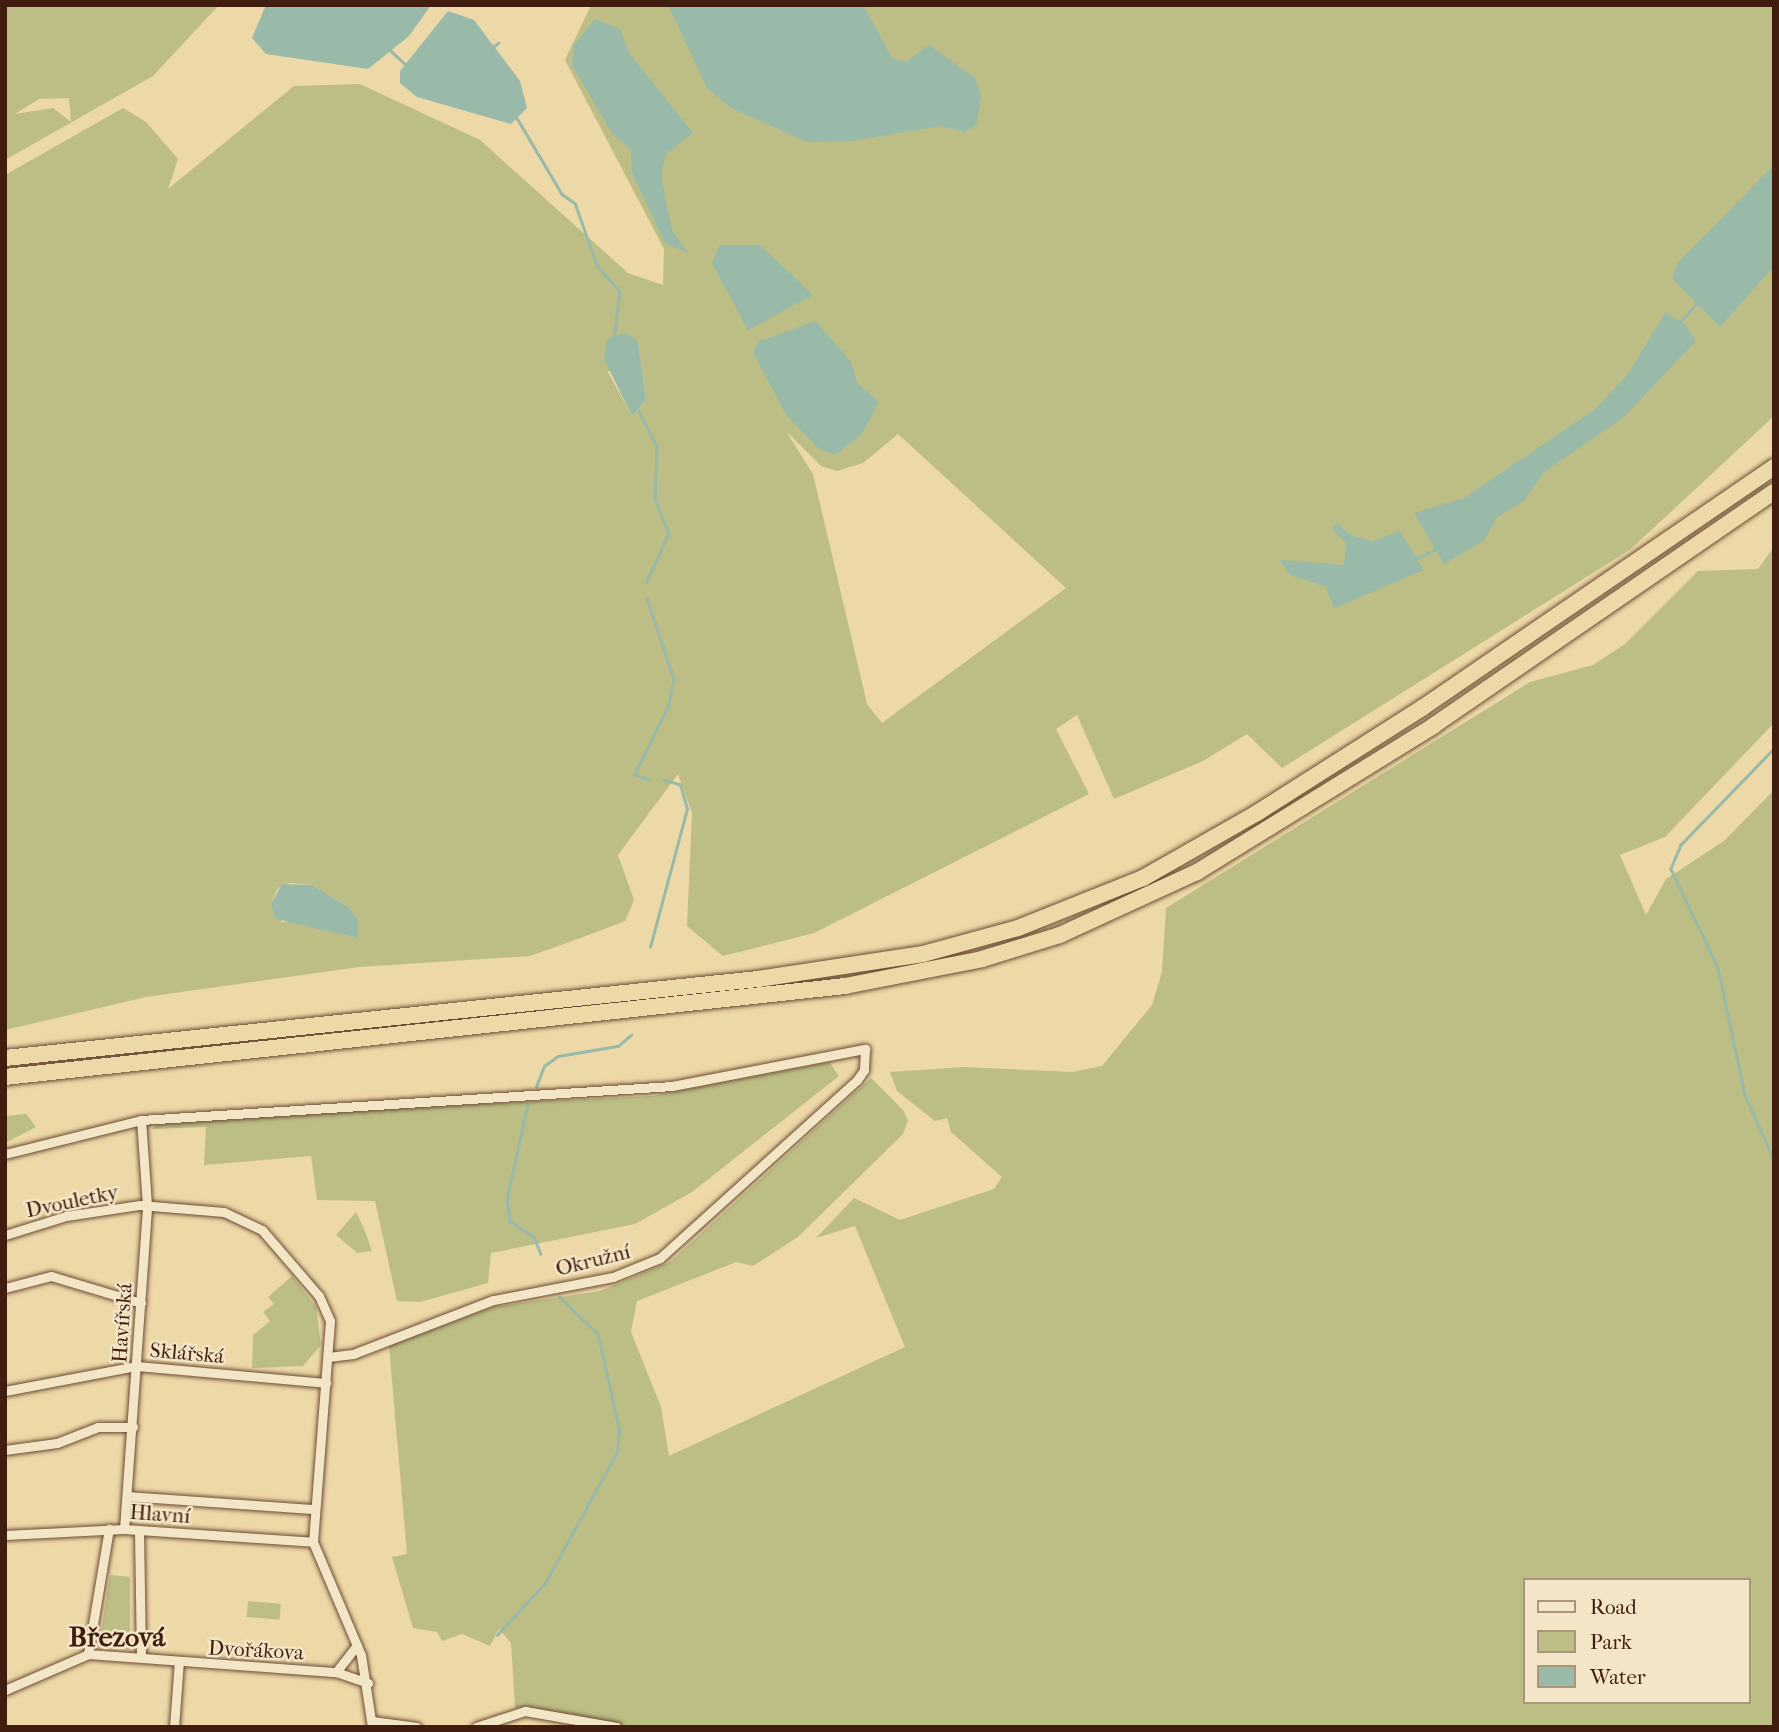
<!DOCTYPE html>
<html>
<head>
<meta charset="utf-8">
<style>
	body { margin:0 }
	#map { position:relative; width:1779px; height:1732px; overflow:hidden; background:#edd8a7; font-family:"IM FELL French Canon",serif }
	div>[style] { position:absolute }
	.green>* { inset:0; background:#bcbe85; transform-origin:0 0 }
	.water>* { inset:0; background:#99b9a9 }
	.stream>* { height:2.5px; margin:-1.25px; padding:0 1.25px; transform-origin:1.25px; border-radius:1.25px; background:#99b9a9 }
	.roads { filter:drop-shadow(0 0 2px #6b4c35) drop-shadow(0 0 2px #6b4c35) }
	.minor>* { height:9px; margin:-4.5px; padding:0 4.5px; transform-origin:4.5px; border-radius:4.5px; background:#f3e6c6 }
	.motorway>* { height:16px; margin:-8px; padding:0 8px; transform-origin:8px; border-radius:8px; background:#edd8a7 }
	span { translate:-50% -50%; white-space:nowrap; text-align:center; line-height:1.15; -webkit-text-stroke:5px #f3e6c6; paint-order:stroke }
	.street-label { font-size:21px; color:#401d0f }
	.district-label { font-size:28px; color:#401d0f; font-weight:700 }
	.frame { position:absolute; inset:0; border:7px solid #401d0f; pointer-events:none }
	.legend { position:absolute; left:1523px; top:1578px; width:228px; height:126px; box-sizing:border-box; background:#f3e6c6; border:2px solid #ab967d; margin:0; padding:9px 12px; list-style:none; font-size:21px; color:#401d0f }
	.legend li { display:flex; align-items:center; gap:14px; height:35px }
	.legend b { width:35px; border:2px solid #ab967d }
</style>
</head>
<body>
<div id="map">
	<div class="green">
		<i style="clip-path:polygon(evenodd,5px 5px,219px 5px,153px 76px,5px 160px,5px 5px,69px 98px,71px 122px,53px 108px,15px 114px,39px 99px,69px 98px)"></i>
		<i style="clip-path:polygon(evenodd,591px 5px,1774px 5px,1774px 416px,1631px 549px,1282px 768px,1247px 734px,1203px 761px,1114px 799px,1077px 715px,1056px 729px,1089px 794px,814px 933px,723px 956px,687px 926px,692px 813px,678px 774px,618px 855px,634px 900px,625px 921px,578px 939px,530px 956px,359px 967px,146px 997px,5px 1030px,5px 175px,123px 108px,146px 122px,178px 159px,168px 189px,294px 86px,360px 84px,480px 140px,628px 273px,663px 285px,664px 249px,565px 60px,591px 5px,638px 341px,646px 400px,632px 416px,608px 372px,638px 341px,591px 5px,786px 431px,821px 466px,837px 471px,863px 463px,898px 434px,1066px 588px,882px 723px,867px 704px,813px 474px,786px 431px,591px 5px,290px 883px,312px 885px,347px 906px,353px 936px,308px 922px,282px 922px,271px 904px,278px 888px,290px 883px)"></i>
		<i style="clip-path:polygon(evenodd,1774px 547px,1774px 723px,1665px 837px,1620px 855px,1646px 915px,1666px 879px,1724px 841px,1774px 790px,1774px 1727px,627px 1727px,515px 1708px,511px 1643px,499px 1629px,490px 1646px,462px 1634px,442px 1641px,437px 1632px,413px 1628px,392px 1557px,407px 1554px,389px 1346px,493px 1307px,600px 1291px,670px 1262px,871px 1078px,903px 1110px,908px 1120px,903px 1134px,798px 1237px,753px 1266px,736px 1262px,637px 1301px,631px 1332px,661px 1407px,669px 1456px,905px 1347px,855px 1226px,816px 1238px,854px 1198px,900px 1220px,994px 1189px,1002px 1177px,951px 1132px,947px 1118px,935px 1121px,897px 1091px,890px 1072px,964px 1067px,1073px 1072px,1102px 1066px,1152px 1005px,1162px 972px,1166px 908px,1530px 682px,1593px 665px,1625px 644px,1698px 571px,1758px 569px,1774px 547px,1525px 1580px,1749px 1580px,1749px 1702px,1525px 1702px,1525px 1580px)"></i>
		<i style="clip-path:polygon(829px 1062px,839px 1076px,692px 1192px,635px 1224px,491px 1253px,488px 1283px,420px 1302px,397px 1301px,375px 1201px,317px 1200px,311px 1156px,204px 1165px,206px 1127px,151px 1129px,161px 1122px,313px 1112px,652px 1096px)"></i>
		<i style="clip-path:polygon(26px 1114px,36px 1127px,5px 1143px,5px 1116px)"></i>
		<i style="clip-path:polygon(356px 1212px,365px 1231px,372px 1251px,357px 1253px,336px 1235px)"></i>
		<i style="clip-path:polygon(292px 1276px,316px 1307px,321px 1345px,303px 1366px,252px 1368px,253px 1335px,270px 1321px,263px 1312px,274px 1304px,268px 1297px)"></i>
		<i style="clip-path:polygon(110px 1575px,130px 1577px,130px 1650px,99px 1646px)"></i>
		<i style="left:248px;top:1601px;width:33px;height:16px;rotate:5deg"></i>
	</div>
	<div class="water">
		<i style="clip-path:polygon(266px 5px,431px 5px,409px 36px,368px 69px,266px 54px,252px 38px)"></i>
		<i style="clip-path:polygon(668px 5px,863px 5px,892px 58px,906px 62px,929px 45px,975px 78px,981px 96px,977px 124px,965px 132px,941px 126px,852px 141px,807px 142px,731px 108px,707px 88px)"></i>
		<i style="clip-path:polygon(448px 11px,474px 20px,520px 81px,527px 108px,511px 124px,417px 97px,400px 83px,400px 71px)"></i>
		<i style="clip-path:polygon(595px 19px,620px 29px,630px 54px,693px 133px,666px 154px,661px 176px,672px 230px,688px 253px,665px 243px,632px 173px,631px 150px,613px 135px,572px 65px,574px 45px)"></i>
		<i style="clip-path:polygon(1774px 165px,1774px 266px,1720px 327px,1672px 278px,1678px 262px)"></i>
		<i style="clip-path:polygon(720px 245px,760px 245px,813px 295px,748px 330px,712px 263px)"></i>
		<i style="clip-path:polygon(1665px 313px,1684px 323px,1696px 341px,1624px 417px,1544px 472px,1524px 501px,1496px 518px,1485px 540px,1444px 564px,1414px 513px,1464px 498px,1594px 410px,1628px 374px)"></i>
		<i style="clip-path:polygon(816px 321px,851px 362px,857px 383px,879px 402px,861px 435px,835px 455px,818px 448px,787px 416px,753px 353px,759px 341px)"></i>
		<i style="clip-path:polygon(625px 333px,638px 341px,646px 400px,632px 416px,604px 359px,607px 339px)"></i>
		<i style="clip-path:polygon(1337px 523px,1350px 535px,1373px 541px,1400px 531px,1424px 570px,1334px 608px,1326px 587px,1290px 575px,1280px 560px,1344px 565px,1346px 544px,1332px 529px)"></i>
		<i style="clip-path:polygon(282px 884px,312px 885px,347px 906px,358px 919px,358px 938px,276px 919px,271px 904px)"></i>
	</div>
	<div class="stream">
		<i style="left:492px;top:48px;width:8px;rotate:-40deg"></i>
		<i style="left:390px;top:50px;width:22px;rotate:43deg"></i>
		<i style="left:517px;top:118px;width:88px;rotate:59.4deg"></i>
		<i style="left:562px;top:194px;width:16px;rotate:35deg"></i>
		<i style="left:575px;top:203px;width:66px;rotate:70.5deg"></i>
		<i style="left:597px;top:265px;width:35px;rotate:49deg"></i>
		<i style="left:620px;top:291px;width:48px;rotate:97.1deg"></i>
		<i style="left:1681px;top:321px;width:24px;rotate:-48deg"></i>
		<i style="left:639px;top:411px;width:39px;rotate:63deg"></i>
		<i style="left:657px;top:446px;width:53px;rotate:92.2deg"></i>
		<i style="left:655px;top:499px;width:37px;rotate:68deg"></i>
		<i style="left:669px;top:533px;width:54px;rotate:114.2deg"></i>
		<i style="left:1417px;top:558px;width:21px;rotate:-25deg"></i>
		<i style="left:647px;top:598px;width:85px;rotate:71.6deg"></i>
		<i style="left:674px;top:679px;width:26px;rotate:101deg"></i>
		<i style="left:669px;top:705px;width:77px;rotate:116.2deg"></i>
		<i style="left:635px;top:774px;width:15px;rotate:23deg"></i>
		<i style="left:1774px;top:749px;width:134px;rotate:134.1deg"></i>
		<i style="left:1681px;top:845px;width:26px;rotate:113deg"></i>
		<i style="left:1671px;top:869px;width:110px;rotate:64.6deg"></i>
		<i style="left:1718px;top:968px;width:130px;rotate:78deg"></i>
		<i style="left:1745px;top:1095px;width:71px;rotate:66deg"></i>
		<i style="left:650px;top:947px;width:143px;rotate:-75deg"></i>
		<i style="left:687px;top:809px;width:25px;rotate:-106deg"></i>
		<i style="left:680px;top:785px;width:17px;rotate:-163deg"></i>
		<i style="left:536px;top:1087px;width:22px;rotate:-69deg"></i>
		<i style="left:544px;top:1066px;width:17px;rotate:-36deg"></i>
		<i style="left:558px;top:1056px;width:61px;rotate:-9.5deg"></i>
		<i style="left:618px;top:1046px;width:17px;rotate:-40deg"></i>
		<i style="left:528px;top:1104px;width:98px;rotate:102.3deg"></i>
		<i style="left:507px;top:1200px;width:21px;rotate:82deg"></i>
		<i style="left:510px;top:1221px;width:29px;rotate:34deg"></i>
		<i style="left:534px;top:1237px;width:18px;rotate:68deg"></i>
		<i style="left:497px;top:1635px;width:71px;rotate:-47.3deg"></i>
		<i style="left:545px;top:1583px;width:149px;rotate:-61.2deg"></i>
		<i style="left:617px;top:1452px;width:22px;rotate:-85deg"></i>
		<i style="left:619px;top:1430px;width:97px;rotate:-102.5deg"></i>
		<i style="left:598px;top:1335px;width:54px;rotate:-135.7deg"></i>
	</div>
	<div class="roads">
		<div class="minor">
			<i style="left:5px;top:1154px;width:140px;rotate:-14deg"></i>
			<i style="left:141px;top:1120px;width:532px;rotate:-3.66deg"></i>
			<i style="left:672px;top:1086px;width:197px;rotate:-10.9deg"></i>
			<i style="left:865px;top:1049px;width:21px;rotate:93deg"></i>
			<i style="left:864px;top:1070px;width:12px;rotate:125deg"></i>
			<i style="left:857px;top:1080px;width:266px;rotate:137.9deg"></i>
			<i style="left:660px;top:1258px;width:51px;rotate:158deg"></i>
			<i style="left:613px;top:1277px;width:122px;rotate:169.1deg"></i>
			<i style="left:493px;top:1300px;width:150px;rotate:158.9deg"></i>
			<i style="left:353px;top:1354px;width:25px;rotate:173deg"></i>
			<i style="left:5px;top:1235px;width:64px;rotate:-17.3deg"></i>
			<i style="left:66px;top:1216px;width:75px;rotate:-8.5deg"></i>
			<i style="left:140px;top:1205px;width:84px;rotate:4.8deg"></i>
			<i style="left:224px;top:1212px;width:42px;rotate:25.3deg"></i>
			<i style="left:262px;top:1230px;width:87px;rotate:49.2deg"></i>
			<i style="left:319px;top:1296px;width:27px;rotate:66deg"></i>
			<i style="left:330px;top:1321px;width:222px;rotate:94.4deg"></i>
			<i style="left:313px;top:1542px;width:123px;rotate:67deg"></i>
			<i style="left:361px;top:1655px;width:73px;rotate:81.3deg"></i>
			<i style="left:5px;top:1288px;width:48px;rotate:-14.6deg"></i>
			<i style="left:51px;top:1276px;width:94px;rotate:16.7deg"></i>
			<i style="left:5px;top:1391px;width:133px;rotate:-10.8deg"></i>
			<i style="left:136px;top:1366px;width:191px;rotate:5.1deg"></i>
			<i style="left:5px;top:1450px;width:52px;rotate:-7.7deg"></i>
			<i style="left:57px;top:1443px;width:44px;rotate:-21.3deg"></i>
			<i style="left:98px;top:1427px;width:35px"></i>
			<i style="left:127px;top:1496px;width:188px;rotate:4deg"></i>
			<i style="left:124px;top:1529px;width:325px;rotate:-85.9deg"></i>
			<i style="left:147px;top:1205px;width:85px;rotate:-94deg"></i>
			<i style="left:139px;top:1530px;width:126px;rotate:89.1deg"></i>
			<i style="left:5px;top:1535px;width:119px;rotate:-2.9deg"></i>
			<i style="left:124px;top:1529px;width:189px;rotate:3.9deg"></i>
			<i style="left:88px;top:1654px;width:127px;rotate:-80.5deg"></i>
			<i style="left:336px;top:1672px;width:34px;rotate:-52deg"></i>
			<i style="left:5px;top:1690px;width:90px;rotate:-23.4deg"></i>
			<i style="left:88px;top:1654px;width:249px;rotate:4.2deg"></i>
			<i style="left:336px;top:1672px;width:34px;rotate:19deg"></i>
			<i style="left:372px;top:1721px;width:45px;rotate:7.6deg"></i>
			<i style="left:174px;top:1727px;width:66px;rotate:-85.7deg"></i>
			<i style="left:476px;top:1727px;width:52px;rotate:-18.1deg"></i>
			<i style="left:525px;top:1711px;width:93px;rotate:9.9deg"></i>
		</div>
		<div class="motorway">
			<i style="left:5px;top:1058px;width:757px;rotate:-5.99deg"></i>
			<i style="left:758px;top:979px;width:167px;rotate:-8.6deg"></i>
			<i style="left:923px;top:954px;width:98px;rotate:-15.3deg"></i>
			<i style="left:1018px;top:928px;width:135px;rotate:-21.8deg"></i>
			<i style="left:1143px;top:878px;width:131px;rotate:-29.7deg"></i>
			<i style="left:1257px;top:813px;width:196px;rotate:-32.5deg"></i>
			<i style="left:1422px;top:708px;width:427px;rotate:-34.4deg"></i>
			<i style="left:5px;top:1077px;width:845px;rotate:-6.18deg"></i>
			<i style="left:845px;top:986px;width:140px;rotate:-11.1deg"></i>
			<i style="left:982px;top:959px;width:82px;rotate:-17.1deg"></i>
			<i style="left:1060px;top:935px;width:151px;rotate:-24.7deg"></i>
			<i style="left:1197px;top:872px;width:278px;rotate:-31.7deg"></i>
			<i style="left:1433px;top:726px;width:414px;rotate:-34.5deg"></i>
		</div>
	</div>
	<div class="street-label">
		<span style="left:72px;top:1201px;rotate:-12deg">Dvouletky</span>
		<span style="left:593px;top:1260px;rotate:-14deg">Okružní</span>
		<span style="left:122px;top:1323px;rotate:-86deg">Havířská</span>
		<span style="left:187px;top:1353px;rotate:5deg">Sklářská</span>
		<span style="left:160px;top:1514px;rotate:4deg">Hlavní</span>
		<span style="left:256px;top:1650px;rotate:3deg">Dvořákova</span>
	</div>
	<div class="district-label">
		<span style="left:117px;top:1637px">Březová</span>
	</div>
	<div class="frame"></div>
	<ul class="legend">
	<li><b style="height:9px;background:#f3e6c6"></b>Road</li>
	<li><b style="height:19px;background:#bcbe85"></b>Park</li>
	<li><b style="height:19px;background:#99b9a9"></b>Water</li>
	</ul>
</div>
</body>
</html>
